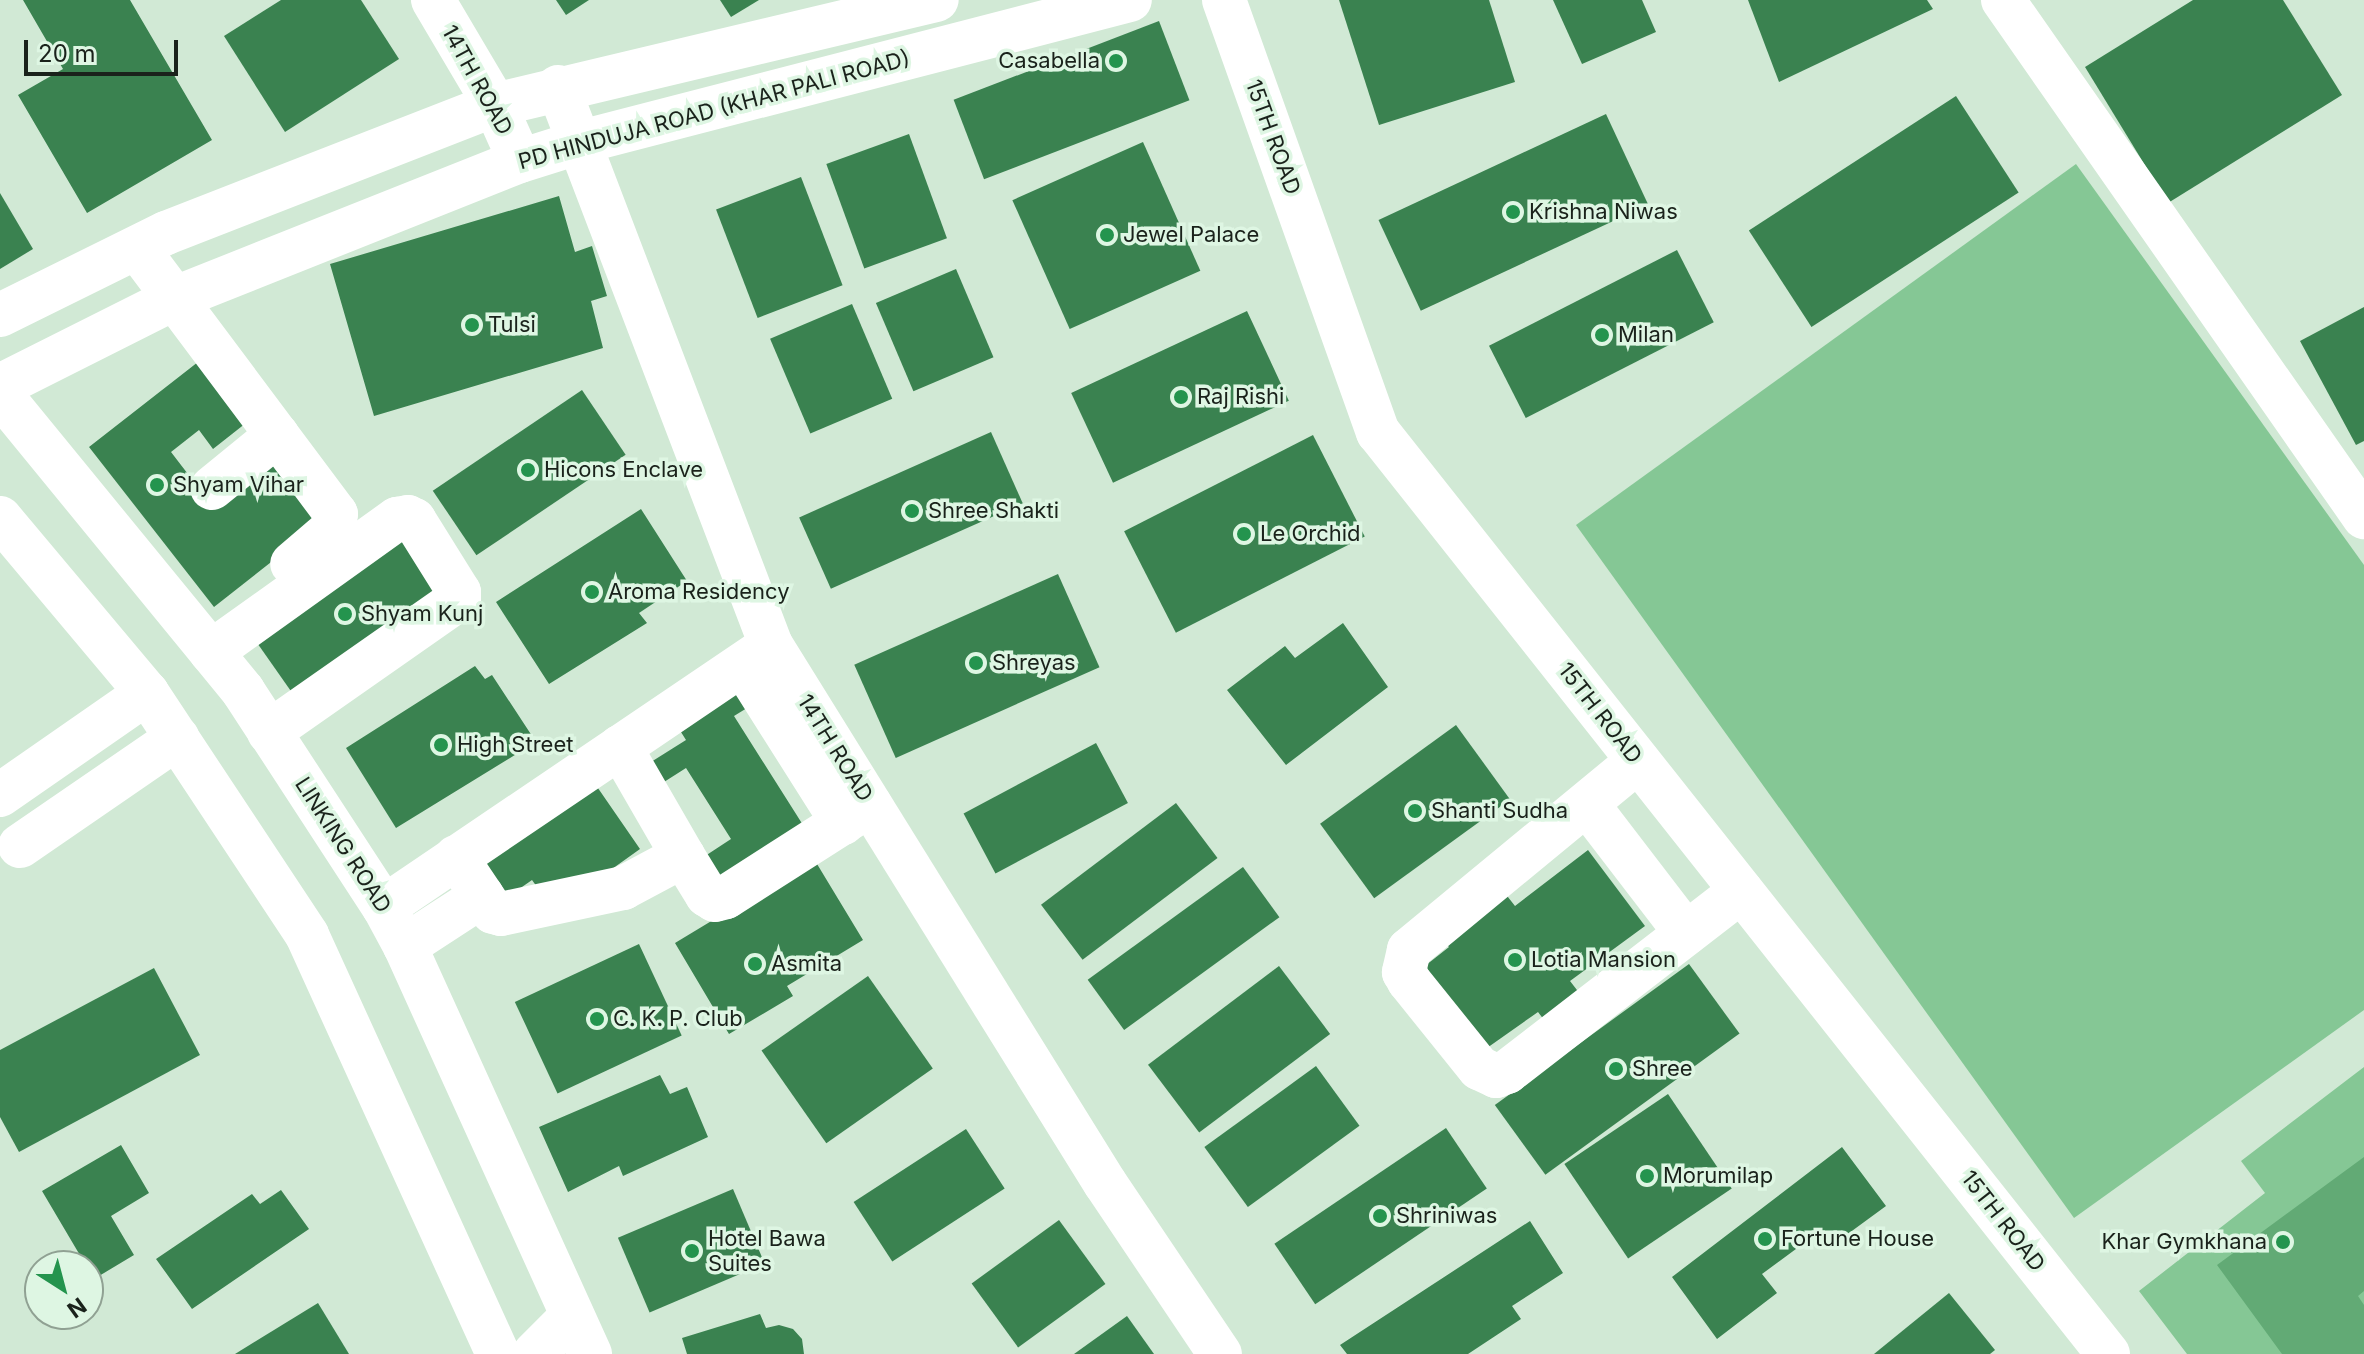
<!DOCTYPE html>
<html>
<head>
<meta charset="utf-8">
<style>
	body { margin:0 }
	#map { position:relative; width:2364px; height:1354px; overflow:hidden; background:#d1e9d5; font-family:Inter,sans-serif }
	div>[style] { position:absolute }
	.green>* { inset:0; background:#85c795 }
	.water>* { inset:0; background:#62aa75 }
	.building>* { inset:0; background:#3a8250; transform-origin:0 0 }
	.street>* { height:44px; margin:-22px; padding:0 22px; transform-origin:22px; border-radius:22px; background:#fff }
	.secondary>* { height:44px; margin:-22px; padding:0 22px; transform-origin:22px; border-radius:22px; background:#fff }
	.dots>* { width:22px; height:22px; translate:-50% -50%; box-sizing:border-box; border:4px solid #def6e3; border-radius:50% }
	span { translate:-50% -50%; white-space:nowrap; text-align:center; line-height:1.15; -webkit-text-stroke:7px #def6e3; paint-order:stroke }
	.poi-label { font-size:22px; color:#1a221b }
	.right { translate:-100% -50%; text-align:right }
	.left { translate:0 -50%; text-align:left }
	.street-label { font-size:22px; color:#1a221b }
	.north { position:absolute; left:24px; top:1250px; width:80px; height:80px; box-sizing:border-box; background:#def6e3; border:2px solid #90a193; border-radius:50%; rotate:144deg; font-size:22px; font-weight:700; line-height:32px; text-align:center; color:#1a221b }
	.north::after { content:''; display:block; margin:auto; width:28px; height:36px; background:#24944e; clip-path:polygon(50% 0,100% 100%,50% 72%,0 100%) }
	.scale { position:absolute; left:24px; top:40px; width:154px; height:36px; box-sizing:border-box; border:4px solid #1a221b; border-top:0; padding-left:10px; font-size:24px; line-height:28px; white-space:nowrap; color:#1a221b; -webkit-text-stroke:6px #def6e3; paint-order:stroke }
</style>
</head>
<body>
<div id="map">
	<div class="green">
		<i style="clip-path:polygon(2076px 164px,2364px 565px,2364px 1010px,2074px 1218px,1576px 525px)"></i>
		<i style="clip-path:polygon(2364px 1067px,2364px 1354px,2187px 1354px,2139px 1291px,2265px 1193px,2241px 1161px)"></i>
	</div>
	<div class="water">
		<i style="clip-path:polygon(2364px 1157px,2364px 1291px,2358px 1296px,2364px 1305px,2364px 1354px,2282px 1354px,2217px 1265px)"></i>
	</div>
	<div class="building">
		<i style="clip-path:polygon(23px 0,130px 0,212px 140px,87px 213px,18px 95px,63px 69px)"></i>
		<i style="clip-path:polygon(281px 0,361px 0,399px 59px,285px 132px,224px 36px)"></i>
		<i style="clip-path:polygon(556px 0,589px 0,566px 15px)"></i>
		<i style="clip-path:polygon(720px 0,759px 0,731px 17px)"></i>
		<i style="clip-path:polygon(1339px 0,1489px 0,1515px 82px,1379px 125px)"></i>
		<i style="clip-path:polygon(1553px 0,1642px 0,1656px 32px,1582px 64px)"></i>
		<i style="clip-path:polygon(1748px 0,1927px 0,1933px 9px,1779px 82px)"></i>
		<i style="clip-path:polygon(2193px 0,2283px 0,2342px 95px,2168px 203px,2085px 67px)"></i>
		<i style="left:1159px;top:21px;width:85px;height:220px;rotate:69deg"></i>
		<i style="left:1956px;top:96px;width:115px;height:247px;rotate:57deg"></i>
		<i style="left:1606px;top:114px;width:100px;height:251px;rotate:65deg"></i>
		<i style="left:909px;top:134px;width:111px;height:88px;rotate:70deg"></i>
		<i style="left:1143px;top:142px;width:141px;height:143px;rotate:66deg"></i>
		<i style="left:801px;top:177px;width:116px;height:91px;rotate:69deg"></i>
		<i style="clip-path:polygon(0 193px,33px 249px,0 269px)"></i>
		<i style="clip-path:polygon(559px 196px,575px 252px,592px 246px,607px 296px,591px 301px,603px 348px,374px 416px,330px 264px)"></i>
		<i style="left:1677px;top:250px;width:81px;height:211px;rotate:63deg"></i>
		<i style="left:956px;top:269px;width:96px;height:87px;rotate:67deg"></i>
		<i style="left:852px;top:304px;width:103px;height:89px;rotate:67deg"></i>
		<i style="clip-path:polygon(2364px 307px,2364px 441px,2356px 445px,2300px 341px)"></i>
		<i style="left:1247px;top:311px;width:99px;height:194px;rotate:65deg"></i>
		<i style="clip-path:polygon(198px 362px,246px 423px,213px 449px,199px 430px,171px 452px,214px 508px,275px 461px,322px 522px,214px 607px,89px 447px)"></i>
		<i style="left:582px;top:390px;width:78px;height:180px;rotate:56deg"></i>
		<i style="left:991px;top:432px;width:78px;height:210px;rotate:66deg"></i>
		<i style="left:1313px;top:435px;width:114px;height:212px;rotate:63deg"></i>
		<i style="clip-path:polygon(641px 509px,687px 581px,639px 613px,647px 623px,549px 684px,496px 602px)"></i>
		<i style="left:394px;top:528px;width:86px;height:178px;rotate:55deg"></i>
		<i style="left:1058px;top:574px;width:102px;height:223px;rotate:66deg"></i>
		<i style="clip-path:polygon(1343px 623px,1388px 687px,1286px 765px,1227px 690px,1285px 646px,1295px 658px)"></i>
		<i style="clip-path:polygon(475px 666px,485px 679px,492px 675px,536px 742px,396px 828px,346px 748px)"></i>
		<i style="clip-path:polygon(732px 684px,747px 708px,734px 716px,803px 825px,716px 886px,699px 860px,731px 839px,686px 768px,664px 782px,651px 762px,686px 740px,674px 721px)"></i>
		<i style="left:1456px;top:725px;width:92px;height:168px;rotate:54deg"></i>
		<i style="left:1096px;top:743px;width:68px;height:150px;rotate:62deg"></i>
		<i style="clip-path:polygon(591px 778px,640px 849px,591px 884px,537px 887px,532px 880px,502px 901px,474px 859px)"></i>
		<i style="left:1176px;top:803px;width:69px;height:169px;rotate:53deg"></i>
		<i style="clip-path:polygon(1588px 850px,1645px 926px,1570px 981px,1587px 1003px,1551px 1029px,1538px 1012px,1477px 1055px,1416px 973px,1449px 947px,1441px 939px,1504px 892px,1515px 906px)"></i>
		<i style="clip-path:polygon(814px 859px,863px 940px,787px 986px,793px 996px,729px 1034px,675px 943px)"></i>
		<i style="left:1243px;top:867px;width:62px;height:192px;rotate:54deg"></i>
		<i style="left:639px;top:944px;width:101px;height:137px;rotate:65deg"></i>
		<i style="left:1689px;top:964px;width:86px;height:240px;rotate:54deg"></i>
		<i style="left:1279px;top:966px;width:85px;height:164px;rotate:53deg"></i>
		<i style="clip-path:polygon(154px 968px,200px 1055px,19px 1152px,0 1117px,0 1050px)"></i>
		<i style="left:868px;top:976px;width:113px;height:130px;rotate:55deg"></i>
		<i style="left:1316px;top:1066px;width:74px;height:138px;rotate:54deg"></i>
		<i style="clip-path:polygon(660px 1075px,670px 1094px,687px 1087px,708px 1137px,623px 1176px,619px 1166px,568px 1192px,539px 1127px)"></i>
		<i style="left:1668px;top:1094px;width:114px;height:125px;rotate:56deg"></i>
		<i style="left:1446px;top:1128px;width:73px;height:207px;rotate:56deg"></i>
		<i style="left:966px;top:1129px;width:71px;height:134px;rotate:57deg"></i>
		<i style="clip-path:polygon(121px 1145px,149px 1193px,111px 1216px,134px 1255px,94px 1279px,42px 1191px)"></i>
		<i style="clip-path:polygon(1842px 1147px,1886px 1206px,1830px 1247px,1819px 1232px,1762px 1274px,1777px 1293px,1717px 1339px,1672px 1277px)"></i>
		<i style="left:733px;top:1189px;width:81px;height:125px;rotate:67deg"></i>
		<i style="clip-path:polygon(281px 1190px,309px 1229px,192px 1309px,156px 1259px,252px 1194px,260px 1204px)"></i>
		<i style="left:1059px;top:1220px;width:79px;height:108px;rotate:54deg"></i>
		<i style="clip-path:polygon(1530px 1221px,1563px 1273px,1512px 1306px,1521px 1319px,1468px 1354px,1347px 1354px,1340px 1345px)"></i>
		<i style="clip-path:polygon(1949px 1293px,1995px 1350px,1990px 1354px,1874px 1354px)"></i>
		<i style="clip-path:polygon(318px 1303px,349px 1354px,235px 1354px)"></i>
		<i style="clip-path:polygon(760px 1314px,766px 1328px,779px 1325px,793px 1329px,802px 1339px,804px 1354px,687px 1354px,682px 1338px)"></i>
		<i style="clip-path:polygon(1127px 1316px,1154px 1354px,1074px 1354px)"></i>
	</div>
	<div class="street">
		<i style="left:433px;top:0;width:122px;rotate:59.4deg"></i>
		<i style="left:495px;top:105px;width:61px;rotate:65.9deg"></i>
		<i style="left:1224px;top:0;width:459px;rotate:70.4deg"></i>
		<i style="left:1378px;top:432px;width:1176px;rotate:51.63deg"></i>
		<i style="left:2003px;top:0;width:631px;rotate:55.07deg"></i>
		<i style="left:558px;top:87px;width:597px;rotate:69.11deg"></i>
		<i style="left:771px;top:645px;width:633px;rotate:58.17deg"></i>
		<i style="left:1105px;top:1183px;width:206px;rotate:56.1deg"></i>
		<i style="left:137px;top:248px;width:332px;rotate:53.2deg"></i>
		<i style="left:336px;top:514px;width:14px;rotate:98deg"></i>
		<i style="left:334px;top:528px;width:55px;rotate:139.4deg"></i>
		<i style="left:212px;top:488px;width:84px;rotate:-39.2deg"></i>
		<i style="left:211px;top:652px;width:229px;rotate:-35.6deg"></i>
		<i style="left:397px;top:519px;width:11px;rotate:-10deg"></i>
		<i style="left:408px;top:517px;width:7px;rotate:27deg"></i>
		<i style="left:414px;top:520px;width:85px;rotate:58deg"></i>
		<i style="left:459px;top:592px;width:7px;rotate:90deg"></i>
		<i style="left:459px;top:599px;width:232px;rotate:145deg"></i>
		<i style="left:743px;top:665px;width:187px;rotate:57.7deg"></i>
		<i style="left:1638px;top:761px;width:297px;rotate:140.5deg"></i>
		<i style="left:1409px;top:950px;width:23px;rotate:103deg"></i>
		<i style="left:1404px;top:972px;width:10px;rotate:61deg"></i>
		<i style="left:1409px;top:981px;width:112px;rotate:51.2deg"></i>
		<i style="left:1479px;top:1068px;width:19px;rotate:25deg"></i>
		<i style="left:1496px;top:1076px;width:12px;rotate:-20deg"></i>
		<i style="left:1507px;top:1072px;width:296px;rotate:-37.7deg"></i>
		<i style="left:0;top:795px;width:179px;rotate:-34.8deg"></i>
		<i style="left:1587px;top:804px;width:163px;rotate:52.5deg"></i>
		<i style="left:20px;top:846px;width:191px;rotate:-34.5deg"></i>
		<i style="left:683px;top:856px;width:46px;rotate:58.4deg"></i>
		<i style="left:707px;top:895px;width:9px;rotate:32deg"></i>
		<i style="left:715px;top:900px;width:11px;rotate:-15deg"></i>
		<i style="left:726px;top:897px;width:171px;rotate:-32.6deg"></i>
		<i style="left:456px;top:857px;width:66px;rotate:56.1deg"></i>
		<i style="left:493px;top:912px;width:8px;rotate:14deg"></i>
		<i style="left:501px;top:914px;width:125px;rotate:-12deg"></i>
		<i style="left:623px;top:888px;width:68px;rotate:-28.1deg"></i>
		<i style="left:683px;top:856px;width:126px;rotate:-120deg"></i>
		<i style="left:384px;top:907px;width:467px;rotate:-34.1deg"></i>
		<i style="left:405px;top:946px;width:92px;rotate:-33deg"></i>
		<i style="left:534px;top:1354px;width:54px;rotate:-45deg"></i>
	</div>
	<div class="secondary">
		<i style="left:0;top:315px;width:185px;rotate:-26.3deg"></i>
		<i style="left:166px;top:233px;width:353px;rotate:-21.3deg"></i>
		<i style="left:495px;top:105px;width:454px;rotate:-13.4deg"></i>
		<i style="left:0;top:386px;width:194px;rotate:-26.7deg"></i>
		<i style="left:173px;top:299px;width:373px;rotate:-21.7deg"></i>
		<i style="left:520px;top:161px;width:60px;rotate:-17.5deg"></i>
		<i style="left:577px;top:143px;width:571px;rotate:-14.5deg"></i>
		<i style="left:0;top:394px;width:384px;rotate:50.7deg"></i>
		<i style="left:243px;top:691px;width:258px;rotate:56.9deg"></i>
		<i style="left:384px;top:907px;width:44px;rotate:61.7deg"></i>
		<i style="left:405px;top:946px;width:448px;rotate:65.6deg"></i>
		<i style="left:0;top:518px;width:229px;rotate:50deg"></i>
		<i style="left:147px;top:693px;width:290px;rotate:56.5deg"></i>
		<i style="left:307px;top:935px;width:460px;rotate:65.5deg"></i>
	</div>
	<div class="dots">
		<i style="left:1116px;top:61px;background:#24944e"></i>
		<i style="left:1513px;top:212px;background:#24944e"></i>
		<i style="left:1107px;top:235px;background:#24944e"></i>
		<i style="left:472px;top:325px;background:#24944e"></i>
		<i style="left:1602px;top:335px;background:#24944e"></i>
		<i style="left:1181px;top:397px;background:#24944e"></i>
		<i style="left:528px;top:470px;background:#24944e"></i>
		<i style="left:157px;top:485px;background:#24944e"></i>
		<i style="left:912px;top:511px;background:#24944e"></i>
		<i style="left:1244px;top:534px;background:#24944e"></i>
		<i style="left:592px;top:592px;background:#24944e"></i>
		<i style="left:345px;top:614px;background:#24944e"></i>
		<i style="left:976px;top:663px;background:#24944e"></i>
		<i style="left:441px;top:745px;background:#24944e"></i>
		<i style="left:1415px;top:811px;background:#24944e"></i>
		<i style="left:1515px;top:960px;background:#24944e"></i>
		<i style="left:755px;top:964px;background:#24944e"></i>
		<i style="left:597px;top:1019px;background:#24944e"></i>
		<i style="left:1616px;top:1069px;background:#24944e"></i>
		<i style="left:1647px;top:1176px;background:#24944e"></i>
		<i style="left:1380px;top:1216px;background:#24944e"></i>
		<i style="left:1765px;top:1239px;background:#24944e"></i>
		<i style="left:2283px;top:1242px;background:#24944e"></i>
		<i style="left:692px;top:1251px;background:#24944e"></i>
	</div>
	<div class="poi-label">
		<span class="right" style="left:1100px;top:61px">Casabella</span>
		<span class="left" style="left:1529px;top:212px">Krishna Niwas</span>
		<span class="left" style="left:1123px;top:235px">Jewel Palace</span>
		<span class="left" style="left:488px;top:325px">Tulsi</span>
		<span class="left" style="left:1618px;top:335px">Milan</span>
		<span class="left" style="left:1197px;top:397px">Raj Rishi</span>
		<span class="left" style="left:544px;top:470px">Hicons Enclave</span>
		<span class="left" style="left:173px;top:485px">Shyam Vihar</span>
		<span class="left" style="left:928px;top:511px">Shree Shakti</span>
		<span class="left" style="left:1260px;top:534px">Le Orchid</span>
		<span class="left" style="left:608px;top:592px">Aroma Residency</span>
		<span class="left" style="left:361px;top:614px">Shyam Kunj</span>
		<span class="left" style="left:992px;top:663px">Shreyas</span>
		<span class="left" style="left:457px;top:745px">High Street</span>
		<span class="left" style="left:1431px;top:811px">Shanti Sudha</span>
		<span class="left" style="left:1531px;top:960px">Lotia Mansion</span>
		<span class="left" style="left:771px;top:964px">Asmita</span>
		<span class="left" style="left:613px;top:1019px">C. K. P. Club</span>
		<span class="left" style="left:1632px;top:1069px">Shree</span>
		<span class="left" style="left:1663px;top:1176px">Morumilap</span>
		<span class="left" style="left:1396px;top:1216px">Shriniwas</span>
		<span class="left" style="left:708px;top:1251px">Hotel Bawa<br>Suites</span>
		<span class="left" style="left:1781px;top:1239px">Fortune House</span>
		<span class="right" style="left:2267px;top:1242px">Khar Gymkhana</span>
	</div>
	<div class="street-label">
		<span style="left:477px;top:80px;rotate:61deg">14TH ROAD</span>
		<span style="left:714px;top:110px;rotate:-15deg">PD HINDUJA ROAD (KHAR PALI ROAD)</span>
		<span style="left:1273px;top:137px;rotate:70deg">15TH ROAD</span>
		<span style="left:1600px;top:713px;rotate:52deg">15TH ROAD</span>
		<span style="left:835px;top:748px;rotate:58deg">14TH ROAD</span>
		<span style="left:343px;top:845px;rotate:57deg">LINKING ROAD</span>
		<span style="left:2003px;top:1221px;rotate:52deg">15TH ROAD</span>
	</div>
	<div class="north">N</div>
	<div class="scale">20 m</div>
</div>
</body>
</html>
